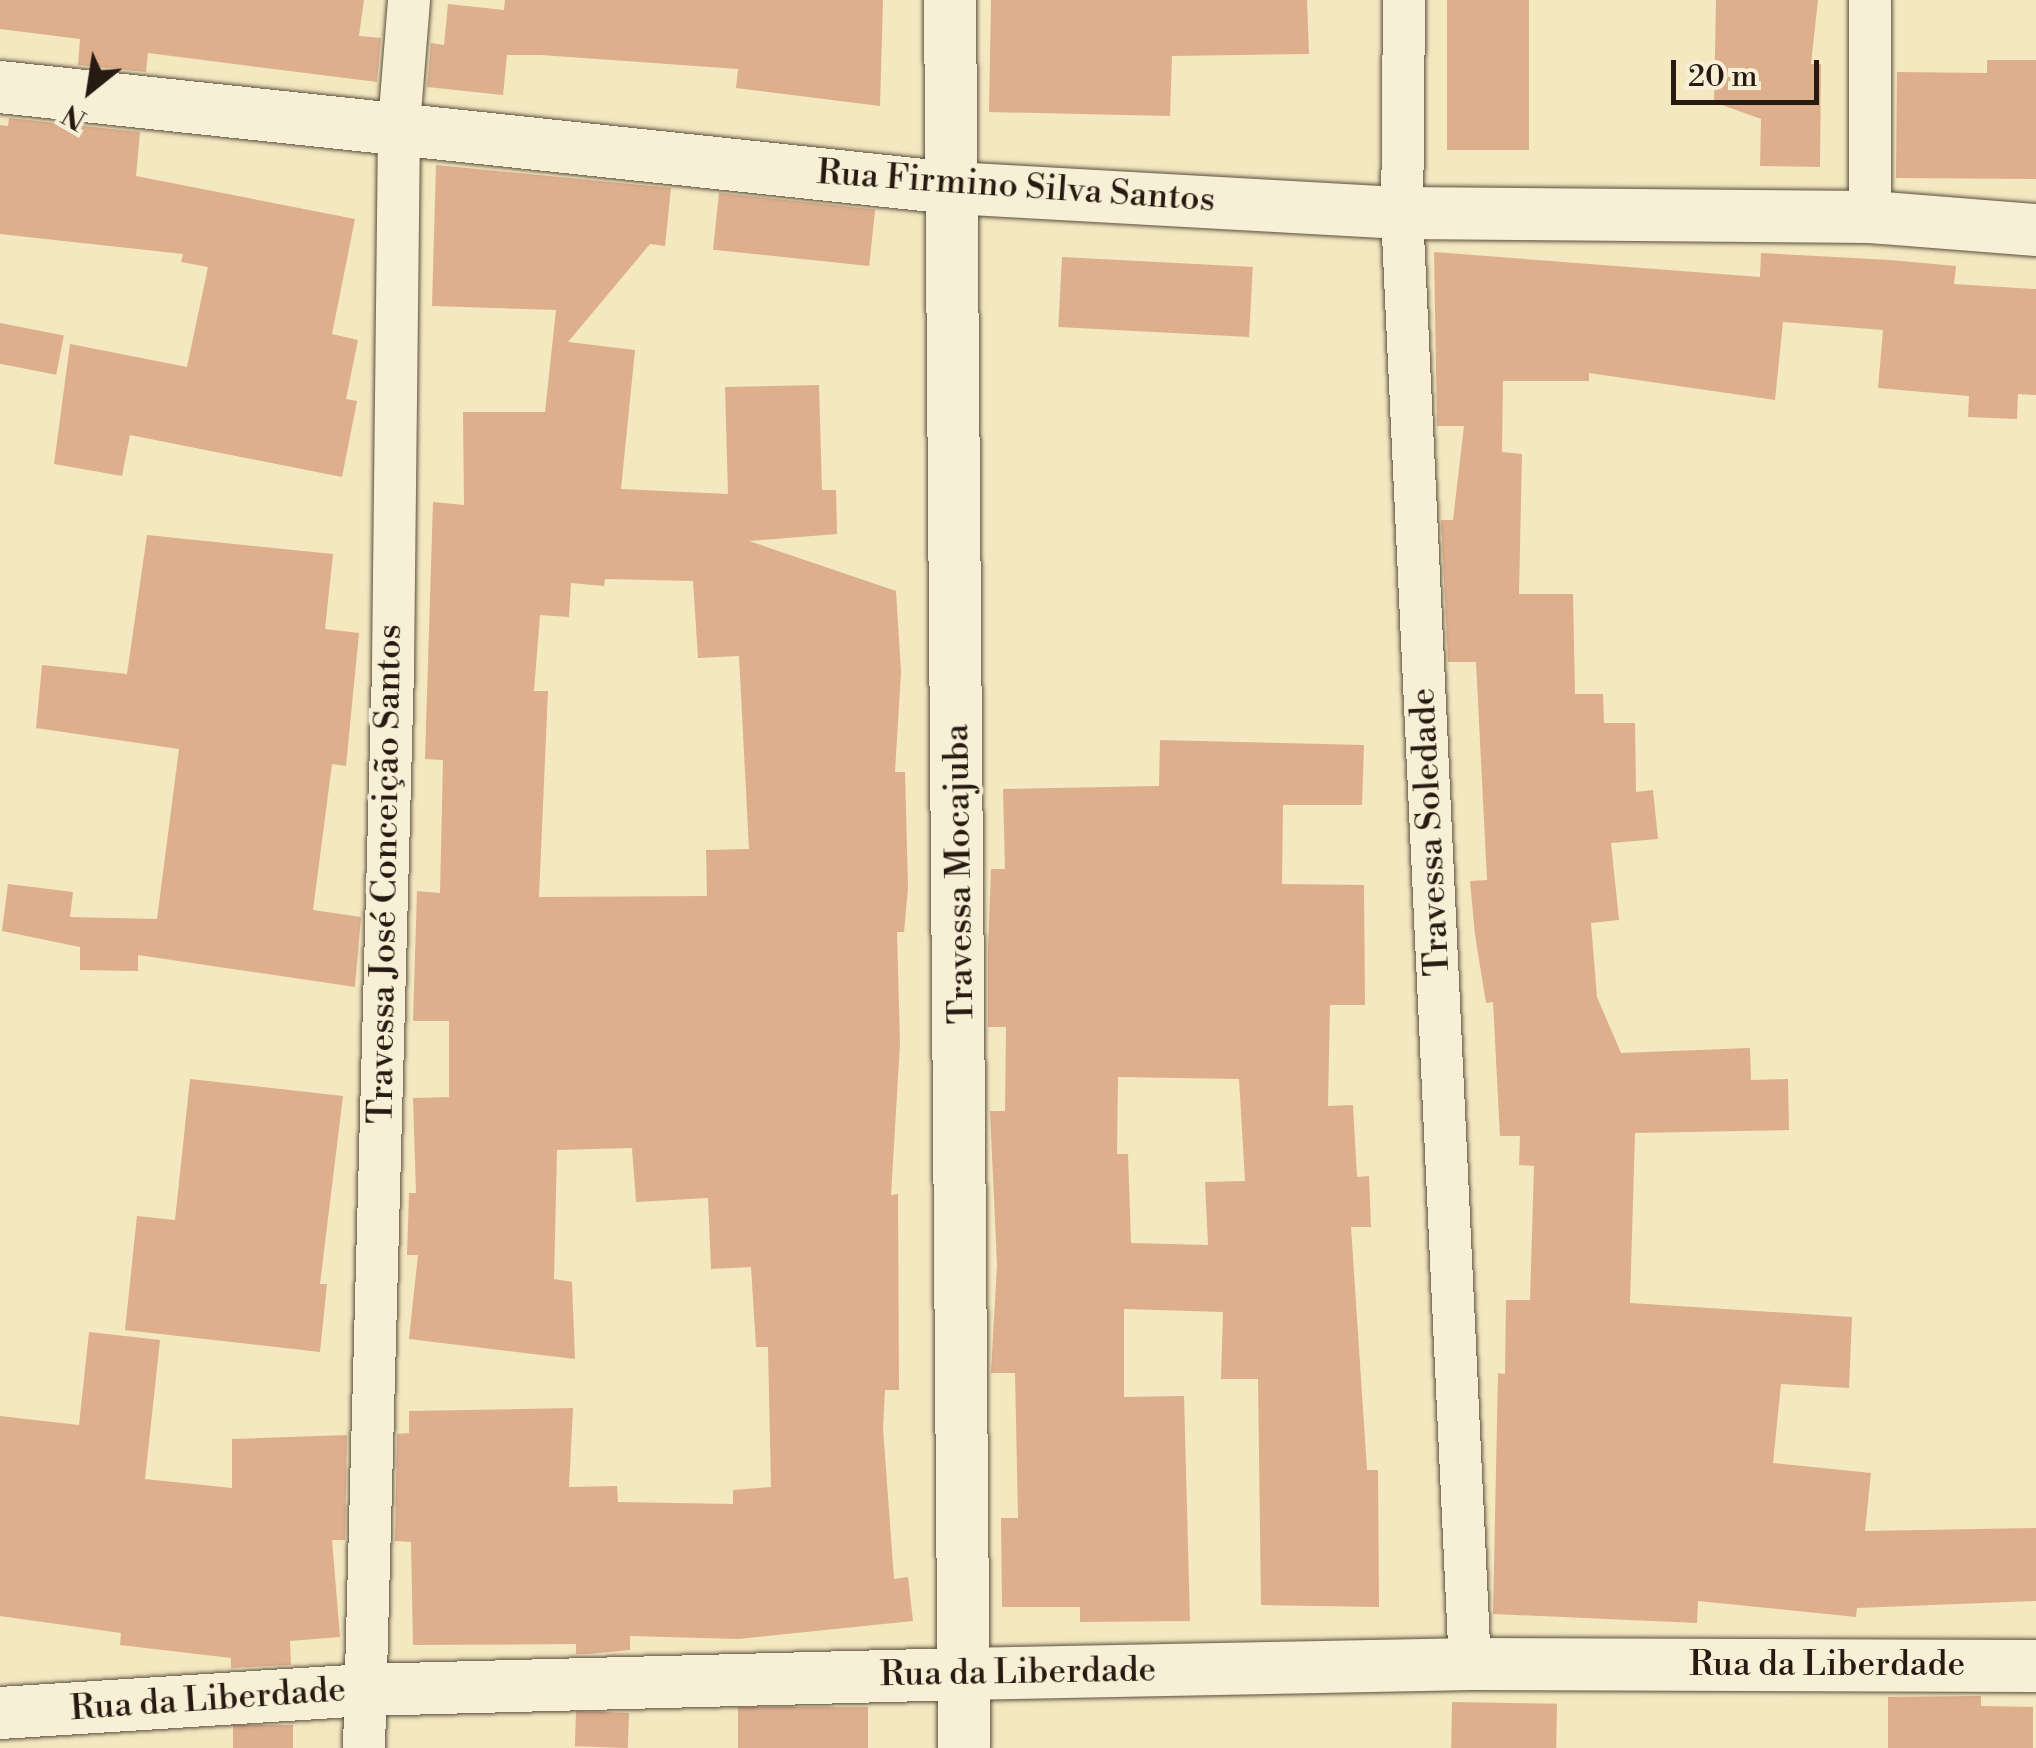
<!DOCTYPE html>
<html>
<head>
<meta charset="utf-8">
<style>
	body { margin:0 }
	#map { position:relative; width:2036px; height:1748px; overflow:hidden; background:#f3e8c0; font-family:"Libre Bodoni",serif }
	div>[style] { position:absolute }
	.building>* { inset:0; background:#ddaf8d; transform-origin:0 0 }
	.roads { filter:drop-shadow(0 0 2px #5a4e3d) drop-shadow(0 0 2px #5a4e3d) }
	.minor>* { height:42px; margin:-21px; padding:0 21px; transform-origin:21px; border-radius:21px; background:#f7f0d6 }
	.tertiary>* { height:52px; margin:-26px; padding:0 26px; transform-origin:26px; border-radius:26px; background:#f7f0d6 }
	span { translate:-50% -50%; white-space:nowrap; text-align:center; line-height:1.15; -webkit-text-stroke:8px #f7f0d6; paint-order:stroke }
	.street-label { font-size:35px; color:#271a11 }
	.north { position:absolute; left:40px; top:40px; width:100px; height:100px; -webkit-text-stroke:8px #f7f0d6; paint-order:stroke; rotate:210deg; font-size:28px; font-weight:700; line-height:40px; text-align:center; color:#271a11 }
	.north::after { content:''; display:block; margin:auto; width:35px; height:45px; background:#271a11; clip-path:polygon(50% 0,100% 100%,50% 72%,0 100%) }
	.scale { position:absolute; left:1671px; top:60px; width:148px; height:45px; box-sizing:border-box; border:5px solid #271a11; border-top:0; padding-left:12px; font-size:30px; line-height:35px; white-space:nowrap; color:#271a11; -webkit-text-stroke:8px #f7f0d6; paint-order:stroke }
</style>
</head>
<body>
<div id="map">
	<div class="building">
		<i style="clip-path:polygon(0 0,364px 0,359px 36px,381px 38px,377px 82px,148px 53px,146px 72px,78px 65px,80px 39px,0 29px)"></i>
		<i style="clip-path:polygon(505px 0,883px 0,880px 106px,736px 88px,738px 69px,541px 55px,507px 55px,503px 95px,427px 87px,431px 43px,444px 45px,448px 4px,504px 10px)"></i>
		<i style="clip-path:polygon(991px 0,1307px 0,1309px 54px,1172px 56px,1170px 116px,989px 112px)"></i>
		<i style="left:1447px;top:0;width:82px;height:150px"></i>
		<i style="clip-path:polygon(1716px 0,1818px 0,1811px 64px,1821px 64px,1820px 167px,1760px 166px,1761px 119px,1714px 102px)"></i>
		<i style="clip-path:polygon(1987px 60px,2036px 60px,2036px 179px,1896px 178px,1897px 72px,1987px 73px)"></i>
		<i style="clip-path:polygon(9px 118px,140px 132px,136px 176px,355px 219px,332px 334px,358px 340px,346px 399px,357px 401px,342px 477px,130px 435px,122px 476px,54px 464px,70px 344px,187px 367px,208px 267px,181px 262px,183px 254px,0 234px,0 125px,8px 126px)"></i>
		<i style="clip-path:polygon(evenodd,436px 165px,671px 188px,665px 246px,650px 244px,568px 342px,635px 350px,621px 489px,728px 494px,725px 387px,819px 385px,822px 490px,836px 490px,837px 534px,749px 541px,896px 591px,901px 672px,895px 772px,905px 772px,908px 888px,904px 932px,897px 932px,900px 1044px,891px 1195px,898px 1194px,899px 1390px,885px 1390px,883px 1428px,894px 1579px,908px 1577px,913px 1621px,738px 1639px,630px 1636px,630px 1650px,588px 1654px,576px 1654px,576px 1644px,413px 1645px,411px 1542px,395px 1541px,397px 1434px,409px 1433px,409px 1411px,573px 1408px,569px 1487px,617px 1486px,618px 1502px,733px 1504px,733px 1490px,771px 1487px,768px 1347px,756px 1347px,751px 1267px,711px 1269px,708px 1198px,636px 1202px,632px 1148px,557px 1150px,554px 1279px,572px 1282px,575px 1359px,409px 1339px,418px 1255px,407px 1255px,409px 1193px,416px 1193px,413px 1098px,449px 1097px,449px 1021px,413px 1021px,417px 891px,440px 893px,443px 760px,425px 759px,433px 502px,464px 505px,463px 412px,545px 412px,556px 310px,432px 306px,436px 165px,605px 579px,693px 581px,698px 658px,739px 656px,749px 849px,706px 850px,707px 896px,539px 897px,548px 691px,534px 691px,540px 615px,569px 617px,571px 583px,604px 586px,605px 579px)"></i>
		<i style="left:719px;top:193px;width:157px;height:57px;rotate:6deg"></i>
		<i style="clip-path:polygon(1434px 252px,1760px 277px,1761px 253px,1890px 260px,1956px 266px,1954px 284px,2036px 289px,2036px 395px,2018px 394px,2017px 419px,1968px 417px,1969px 396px,1878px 388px,1883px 330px,1783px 322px,1775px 400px,1589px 373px,1589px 381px,1503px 381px,1502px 452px,1522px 454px,1519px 594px,1573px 594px,1575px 694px,1603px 694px,1604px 723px,1635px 723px,1636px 792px,1653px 790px,1658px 839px,1611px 843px,1619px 920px,1591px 923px,1597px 997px,1621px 1053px,1750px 1048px,1751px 1080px,1788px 1079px,1789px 1130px,1635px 1133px,1630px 1303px,1852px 1317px,1849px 1388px,1781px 1384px,1773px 1463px,1871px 1473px,1865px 1531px,2036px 1528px,2036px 1601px,1857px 1608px,1856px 1617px,1698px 1601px,1697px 1623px,1493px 1614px,1498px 1373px,1505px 1374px,1506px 1300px,1530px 1300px,1534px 1166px,1519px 1165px,1520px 1136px,1500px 1136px,1493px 1002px,1486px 1003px,1475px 935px,1470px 881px,1487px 880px,1476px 662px,1448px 662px,1441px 520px,1453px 520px,1464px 426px,1437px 426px)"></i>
		<i style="left:1062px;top:257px;width:191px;height:70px;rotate:3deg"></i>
		<i style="left:0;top:323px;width:65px;height:40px;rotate:11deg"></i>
		<i style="clip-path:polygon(147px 535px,333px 554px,325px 629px,359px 633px,346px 766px,332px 764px,313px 910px,361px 917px,355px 987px,138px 955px,138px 971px,80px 970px,80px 947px,2px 931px,8px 884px,73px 892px,70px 917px,157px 919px,179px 749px,36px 728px,42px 665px,127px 674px)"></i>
		<i style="clip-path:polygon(evenodd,1160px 740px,1364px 745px,1362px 805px,1283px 805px,1282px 884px,1364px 885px,1365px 1005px,1330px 1005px,1328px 1106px,1353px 1105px,1357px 1177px,1369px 1176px,1371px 1227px,1351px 1227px,1367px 1470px,1378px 1470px,1379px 1607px,1261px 1605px,1258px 1379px,1221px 1379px,1223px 1312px,1124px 1309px,1124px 1397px,1184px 1396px,1190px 1621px,1080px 1622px,1080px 1607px,1002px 1607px,1001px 1518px,1018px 1518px,1015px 1373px,991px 1373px,997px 1265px,990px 1111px,1005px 1111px,1006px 1027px,988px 1027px,988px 950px,991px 869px,1005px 869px,1003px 789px,1159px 786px,1160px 740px,1118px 1077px,1239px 1079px,1245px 1181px,1205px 1182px,1208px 1245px,1131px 1243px,1128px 1154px,1117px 1154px,1118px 1077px)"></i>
		<i style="clip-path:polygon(190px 1079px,343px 1096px,320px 1284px,327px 1284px,320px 1352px,125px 1330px,137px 1216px,175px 1220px)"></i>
		<i style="clip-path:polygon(89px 1332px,160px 1340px,145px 1479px,232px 1488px,232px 1439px,347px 1435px,345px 1540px,332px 1540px,340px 1637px,290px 1641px,291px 1665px,231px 1668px,231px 1658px,120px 1645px,121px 1633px,0 1616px,0 1416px,79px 1425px)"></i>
		<i style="clip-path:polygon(1981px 1696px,1981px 1706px,2033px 1707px,2033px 1748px,1888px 1748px,1888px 1697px)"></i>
		<i style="left:1452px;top:1702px;width:105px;height:46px;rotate:1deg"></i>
		<i style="left:868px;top:1707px;width:41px;height:130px;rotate:90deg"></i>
		<i style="left:629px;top:1713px;width:35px;height:53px;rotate:92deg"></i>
		<i style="left:293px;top:1725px;width:23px;height:60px;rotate:90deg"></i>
	</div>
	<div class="roads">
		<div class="minor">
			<i style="left:1404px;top:0;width:213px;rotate:90.5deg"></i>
			<i style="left:1402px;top:213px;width:1453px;rotate:87.32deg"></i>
			<i style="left:1870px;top:0;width:217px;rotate:90deg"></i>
			<i style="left:364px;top:1748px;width:1082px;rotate:-88.46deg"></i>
			<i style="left:393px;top:666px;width:541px;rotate:-89.36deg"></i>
			<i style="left:399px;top:125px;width:125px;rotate:-85.4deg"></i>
		</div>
		<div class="tertiary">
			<i style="left:950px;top:0;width:1748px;rotate:89.54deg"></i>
			<i style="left:0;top:87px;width:957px;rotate:6.06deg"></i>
			<i style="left:952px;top:188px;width:451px;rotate:3.2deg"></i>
			<i style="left:1402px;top:213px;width:468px;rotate:0.5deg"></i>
			<i style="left:1870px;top:217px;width:167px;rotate:4.5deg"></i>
			<i style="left:0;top:1713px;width:365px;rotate:-3.6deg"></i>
			<i style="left:364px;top:1690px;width:599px;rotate:-1.53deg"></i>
			<i style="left:963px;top:1674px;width:507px;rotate:-1.13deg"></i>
			<i style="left:1470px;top:1664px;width:566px;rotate:0.2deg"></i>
		</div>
	</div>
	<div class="street-label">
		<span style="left:1016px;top:187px;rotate:4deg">Rua Firmino Silva Santos</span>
		<span style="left:1431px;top:832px;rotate:-93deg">Travessa Soledade</span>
		<span style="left:386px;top:874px;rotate:-89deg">Travessa José Conceição Santos</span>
		<span style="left:960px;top:874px;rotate:-91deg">Travessa Mocajuba</span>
		<span style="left:1827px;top:1665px">Rua da Liberdade</span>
		<span style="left:1018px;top:1673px;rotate:-1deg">Rua da Liberdade</span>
		<span style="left:208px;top:1700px;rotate:-4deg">Rua da Liberdade</span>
	</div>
	<div class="north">N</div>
	<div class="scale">20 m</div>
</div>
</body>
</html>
